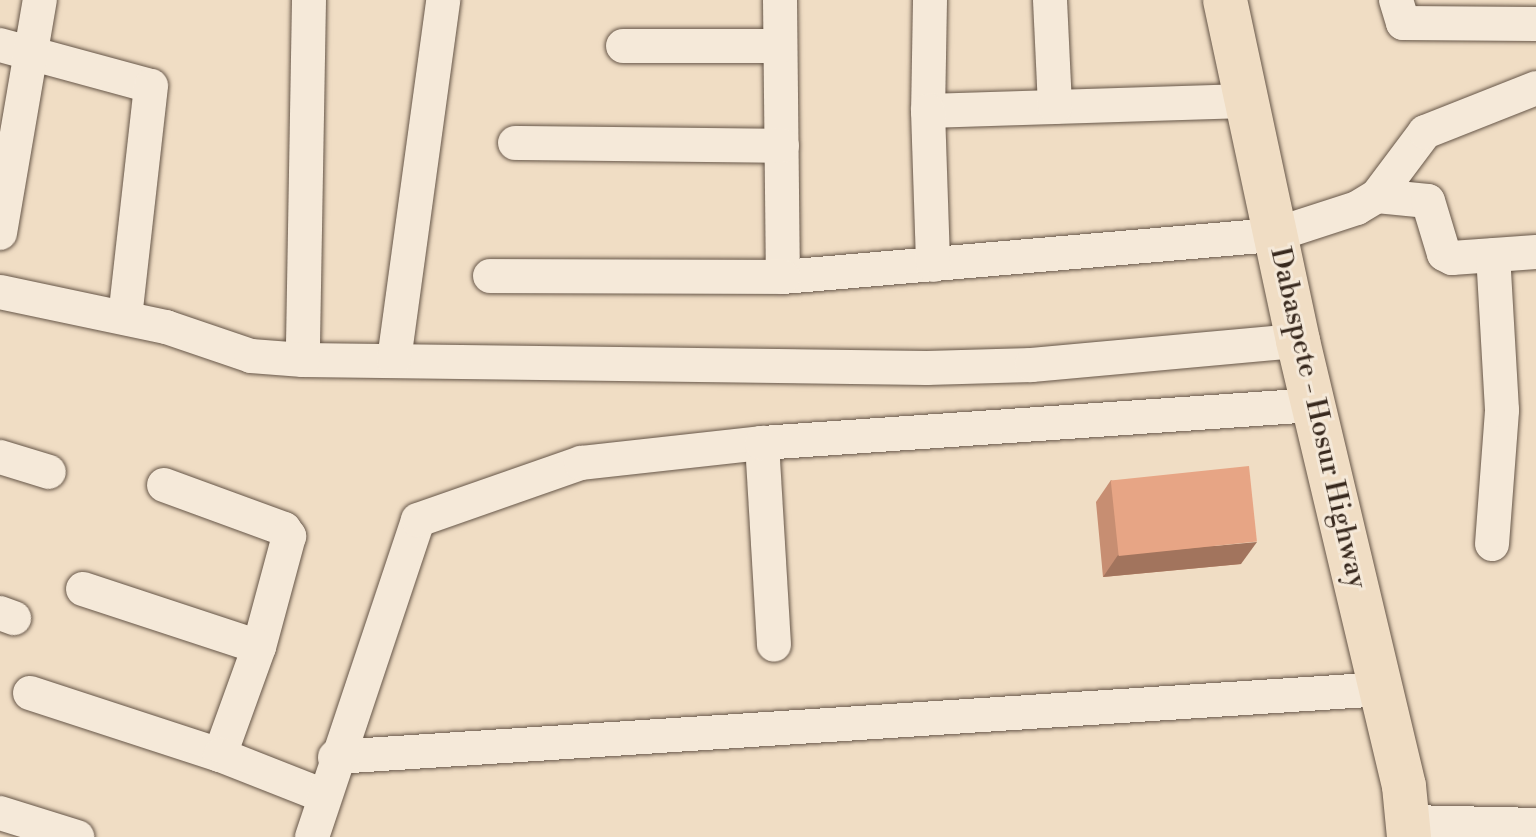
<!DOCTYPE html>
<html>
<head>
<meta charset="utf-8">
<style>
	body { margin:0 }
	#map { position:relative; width:1536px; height:837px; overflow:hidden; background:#f0ddc4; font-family:"Libre Bodoni",serif }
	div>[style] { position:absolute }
	.roads { filter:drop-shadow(0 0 2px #665648) drop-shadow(0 0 2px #665648) }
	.minor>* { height:34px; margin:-17px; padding:0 17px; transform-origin:17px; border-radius:17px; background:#f5e9d9 }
	.highway>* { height:44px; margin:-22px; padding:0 22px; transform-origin:22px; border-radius:22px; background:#f0ddc4 }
	.wall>* { inset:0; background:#c78e72 }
	.shaded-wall>* { inset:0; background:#a2745d }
	.building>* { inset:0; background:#e7a585; transform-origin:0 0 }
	span { translate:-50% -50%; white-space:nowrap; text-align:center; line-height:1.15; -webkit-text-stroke:6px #f5e9d9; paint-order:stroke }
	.street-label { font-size:28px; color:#38291e }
</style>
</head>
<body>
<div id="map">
	<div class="roads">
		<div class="minor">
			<i style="left:309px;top:0;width:360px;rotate:91deg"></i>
			<i style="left:303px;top:360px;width:624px;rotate:0.73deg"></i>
			<i style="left:927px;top:368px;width:105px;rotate:-1.6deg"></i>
			<i style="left:1032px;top:365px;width:267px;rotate:-5.2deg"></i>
			<i style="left:780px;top:0;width:277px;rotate:89.4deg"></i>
			<i style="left:783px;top:277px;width:493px;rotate:-4.9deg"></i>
			<i style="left:1274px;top:235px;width:87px;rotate:-18deg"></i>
			<i style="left:1357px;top:208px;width:23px;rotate:-31deg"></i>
			<i style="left:1377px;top:196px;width:80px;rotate:-53.1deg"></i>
			<i style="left:1425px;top:132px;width:119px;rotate:-21.6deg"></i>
			<i style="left:930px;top:0;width:111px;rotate:91deg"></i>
			<i style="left:928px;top:111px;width:317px;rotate:-1.8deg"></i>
			<i style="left:1050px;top:0;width:107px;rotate:87.3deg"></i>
			<i style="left:1396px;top:0;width:24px;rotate:73deg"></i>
			<i style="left:1403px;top:23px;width:133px;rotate:0.4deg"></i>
			<i style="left:0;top:45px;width:156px;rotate:15.2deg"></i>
			<i style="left:151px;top:86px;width:233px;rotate:96.4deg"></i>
			<i style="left:623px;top:46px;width:157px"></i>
			<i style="left:928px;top:111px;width:154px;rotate:88.1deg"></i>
			<i style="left:515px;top:143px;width:267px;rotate:0.6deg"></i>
			<i style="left:1377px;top:196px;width:51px;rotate:5.6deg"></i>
			<i style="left:1428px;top:201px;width:55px;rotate:73.2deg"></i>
			<i style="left:1444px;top:254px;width:9px;rotate:27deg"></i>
			<i style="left:1452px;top:258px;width:84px;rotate:-4.1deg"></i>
			<i style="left:0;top:233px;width:236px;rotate:-80.3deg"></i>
			<i style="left:490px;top:276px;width:293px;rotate:0.2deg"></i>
			<i style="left:0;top:292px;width:170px;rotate:11.9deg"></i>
			<i style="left:166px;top:327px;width:90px;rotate:18.8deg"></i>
			<i style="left:251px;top:356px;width:52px;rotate:4.4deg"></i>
			<i style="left:394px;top:360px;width:363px;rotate:-82.2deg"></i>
			<i style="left:762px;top:443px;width:202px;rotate:86.6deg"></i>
			<i style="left:0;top:457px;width:51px;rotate:17deg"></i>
			<i style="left:164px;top:485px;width:128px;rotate:20.1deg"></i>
			<i style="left:284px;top:529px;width:9px;rotate:54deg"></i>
			<i style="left:289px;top:536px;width:115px;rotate:105.1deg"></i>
			<i style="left:259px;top:647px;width:115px;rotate:109.9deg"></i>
			<i style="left:1492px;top:544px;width:134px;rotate:-85.7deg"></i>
			<i style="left:1502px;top:410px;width:155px;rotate:-93.3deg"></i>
			<i style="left:83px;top:589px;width:185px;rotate:18.2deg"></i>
			<i style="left:0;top:613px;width:15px;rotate:20deg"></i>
			<i style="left:30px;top:693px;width:200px;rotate:18.1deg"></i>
			<i style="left:220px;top:755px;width:112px;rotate:21.5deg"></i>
			<i style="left:335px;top:757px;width:1050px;rotate:-3.71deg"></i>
			<i style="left:0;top:813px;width:81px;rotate:17.3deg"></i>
			<i style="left:1408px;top:822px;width:128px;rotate:1.3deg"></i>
			<i style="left:312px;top:837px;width:334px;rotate:-71.5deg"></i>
			<i style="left:418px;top:520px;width:173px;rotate:-19.3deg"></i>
			<i style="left:581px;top:463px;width:182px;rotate:-6.3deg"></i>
			<i style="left:762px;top:443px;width:553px;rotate:-3.94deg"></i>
		</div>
		<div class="highway">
			<i style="left:1225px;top:0;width:349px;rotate:77.9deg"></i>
			<i style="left:1298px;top:341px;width:457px;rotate:76.6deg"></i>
			<i style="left:1404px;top:786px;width:51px;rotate:84.4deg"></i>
		</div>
	</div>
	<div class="wall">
		<i style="clip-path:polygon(1111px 480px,1241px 564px,1103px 577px,1096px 502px)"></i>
	</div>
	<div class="shaded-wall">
		<i style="clip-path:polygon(1257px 542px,1241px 564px,1103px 577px,1118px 555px)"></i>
	</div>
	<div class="building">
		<i style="left:1249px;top:466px;width:76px;height:139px;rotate:84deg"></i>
	</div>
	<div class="street-label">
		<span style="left:1318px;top:418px;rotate:77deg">Dabaspete - Hosur Highway</span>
	</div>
</div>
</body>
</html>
